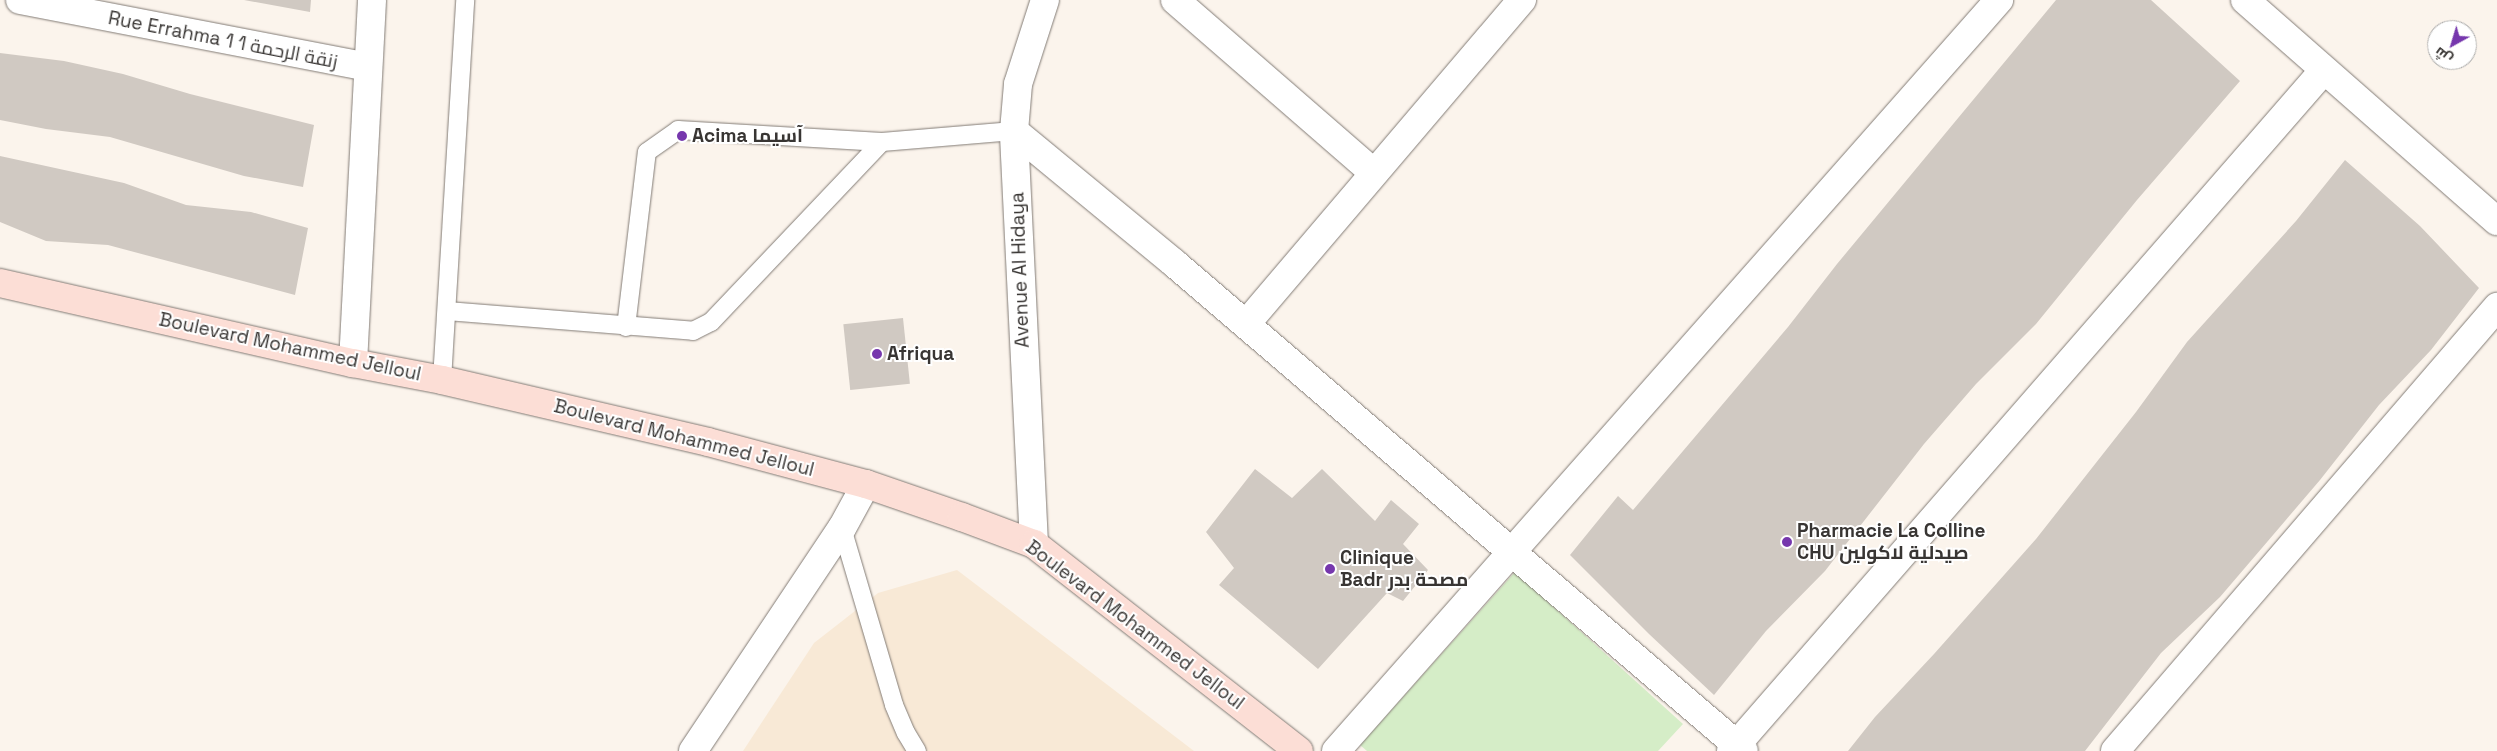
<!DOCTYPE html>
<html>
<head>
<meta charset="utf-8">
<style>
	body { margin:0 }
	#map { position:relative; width:2497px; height:751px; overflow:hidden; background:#fbf4ec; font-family:"Space Grotesk",Cairo,sans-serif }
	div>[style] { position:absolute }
	.medical>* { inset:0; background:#f8e9d6 }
	.green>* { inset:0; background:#d5edc7 }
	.building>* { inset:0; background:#d0c9c2; transform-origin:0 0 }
	.roads { filter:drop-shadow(0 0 1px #827b75) drop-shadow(0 0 1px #827b75) }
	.lane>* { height:18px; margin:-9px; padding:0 9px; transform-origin:9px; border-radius:9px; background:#fff }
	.street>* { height:28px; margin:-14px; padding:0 14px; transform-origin:14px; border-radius:14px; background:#fff }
	.secondary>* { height:28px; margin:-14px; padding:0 14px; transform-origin:14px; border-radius:14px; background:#fcded6 }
	.dots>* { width:14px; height:14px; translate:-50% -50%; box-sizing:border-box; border:2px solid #fff; border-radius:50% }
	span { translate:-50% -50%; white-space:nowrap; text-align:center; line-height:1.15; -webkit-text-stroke:4px #fff; paint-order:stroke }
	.street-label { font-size:19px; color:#383533 }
	.poi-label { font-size:19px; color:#383533; font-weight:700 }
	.left { translate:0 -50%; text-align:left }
	.north { position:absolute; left:2427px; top:20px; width:50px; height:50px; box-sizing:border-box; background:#fff; border:1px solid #afaead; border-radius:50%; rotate:219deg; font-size:14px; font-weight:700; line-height:20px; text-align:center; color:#383533 }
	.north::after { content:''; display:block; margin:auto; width:18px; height:22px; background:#7637ad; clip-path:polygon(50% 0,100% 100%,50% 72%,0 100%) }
</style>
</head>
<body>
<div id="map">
	<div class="medical">
		<i style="clip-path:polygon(957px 570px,1194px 751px,743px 751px,814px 643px,878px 593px)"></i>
	</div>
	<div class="green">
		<i style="clip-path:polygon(1515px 572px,1683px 724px,1658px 751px,1367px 751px,1360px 745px)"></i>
	</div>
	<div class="building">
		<i style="clip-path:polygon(244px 0,311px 0,310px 12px)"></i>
		<i style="clip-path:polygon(2056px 0,2151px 0,2240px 81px,2137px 200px,2036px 324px,1976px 384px,1924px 444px,1825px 571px,1766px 631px,1714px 695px,1649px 634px,1570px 555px,1618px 496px,1633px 510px,1788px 327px,1837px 264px)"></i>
		<i style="clip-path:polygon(0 53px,64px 61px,123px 74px,190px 94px,314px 125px,303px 187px,244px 176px,110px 137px,46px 129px,0 120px)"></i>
		<i style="clip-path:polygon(0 156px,124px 183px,186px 205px,251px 212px,308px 228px,295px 295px,108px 245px,46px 241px,0 222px)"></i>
		<i style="clip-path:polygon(2345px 160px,2420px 226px,2479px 288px,2431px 350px,2379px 405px,2320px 480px,2220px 597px,2161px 653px,2085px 751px,1848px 751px,1875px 717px,1934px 654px,2036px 539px,2136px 412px,2187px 342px,2296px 221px)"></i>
		<i style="left:903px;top:318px;width:66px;height:60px;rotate:84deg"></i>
		<i style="clip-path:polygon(1255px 469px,1292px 498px,1322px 469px,1375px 521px,1391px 500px,1419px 524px,1403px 544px,1428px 570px,1403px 601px,1387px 593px,1318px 669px,1219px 585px,1234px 568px,1206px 532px)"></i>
	</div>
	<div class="roads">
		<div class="lane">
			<i style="left:447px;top:311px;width:247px;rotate:4.6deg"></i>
			<i style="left:693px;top:331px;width:20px;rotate:-27deg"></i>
			<i style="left:711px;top:322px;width:248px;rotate:-46.5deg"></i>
			<i style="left:626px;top:327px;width:176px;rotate:-83.2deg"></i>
			<i style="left:647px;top:152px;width:38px;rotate:-35deg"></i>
			<i style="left:678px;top:130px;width:204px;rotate:3.4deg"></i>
			<i style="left:882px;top:142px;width:132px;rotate:-4.8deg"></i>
			<i style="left:442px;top:380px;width:381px;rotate:-86.5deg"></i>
			<i style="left:842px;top:528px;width:184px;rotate:73.6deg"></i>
			<i style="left:894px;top:705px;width:30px;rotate:67deg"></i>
			<i style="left:906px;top:733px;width:21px;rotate:59deg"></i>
		</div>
		<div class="street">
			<i style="left:20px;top:0;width:354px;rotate:10.9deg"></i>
			<i style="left:1175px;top:0;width:262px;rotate:41deg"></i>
			<i style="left:2245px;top:0;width:335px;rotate:41.3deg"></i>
			<i style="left:1014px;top:131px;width:207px;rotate:39.5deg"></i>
			<i style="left:1174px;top:263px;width:750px;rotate:40.57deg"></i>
			<i style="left:1246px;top:324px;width:426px;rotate:-49.6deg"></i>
			<i style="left:353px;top:363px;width:363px;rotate:-87deg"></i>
			<i style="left:1034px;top:544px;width:413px;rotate:-92.8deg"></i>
			<i style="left:1014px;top:131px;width:47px;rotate:-85.1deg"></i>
			<i style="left:1018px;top:84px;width:88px;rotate:-72.2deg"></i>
			<i style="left:693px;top:751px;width:268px;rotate:-56.3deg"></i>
			<i style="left:842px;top:528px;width:50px;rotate:-61.4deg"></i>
			<i style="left:1336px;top:751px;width:1002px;rotate:-48.56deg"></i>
			<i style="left:1731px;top:751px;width:903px;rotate:-48.95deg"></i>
			<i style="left:2115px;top:751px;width:586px;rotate:-49.29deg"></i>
		</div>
		<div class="secondary">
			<i style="left:0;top:283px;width:362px;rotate:12.8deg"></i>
			<i style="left:353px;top:363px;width:91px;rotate:10.8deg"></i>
			<i style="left:442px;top:380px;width:273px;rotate:13.1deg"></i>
			<i style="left:708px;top:442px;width:163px;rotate:14.9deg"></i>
			<i style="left:866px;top:484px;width:102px;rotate:19deg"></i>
			<i style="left:962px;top:517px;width:77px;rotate:20.6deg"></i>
			<i style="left:1034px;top:544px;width:336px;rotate:38deg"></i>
		</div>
	</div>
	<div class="dots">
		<i style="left:682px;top:136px;background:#7637ad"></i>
		<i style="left:877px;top:354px;background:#7637ad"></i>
		<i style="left:1787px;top:542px;background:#7637ad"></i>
		<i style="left:1330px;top:569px;background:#7637ad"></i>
	</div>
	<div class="street-label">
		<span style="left:223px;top:40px;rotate:11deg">Rue Errahma 1 زنقة الرحمة 1</span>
		<span style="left:1020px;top:270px;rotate:-92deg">Avenue Al Hidaya</span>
		<span style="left:290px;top:347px;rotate:12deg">Boulevard Mohammed Jelloul</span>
		<span style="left:684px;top:438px;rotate:14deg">Boulevard Mohammed Jelloul</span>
		<span style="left:1135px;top:625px;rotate:37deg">Boulevard Mohammed Jelloul</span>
	</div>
	<div class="poi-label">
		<span class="left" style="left:692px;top:136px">Acima آسيما</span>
		<span class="left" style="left:887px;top:354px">Afriqua</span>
		<span class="left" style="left:1797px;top:542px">Pharmacie La Colline<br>CHU صيدلية لاكولين</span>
		<span class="left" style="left:1340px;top:569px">Clinique<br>Badr مصحة بدر</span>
	</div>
	<div class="north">ش</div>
</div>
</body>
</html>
